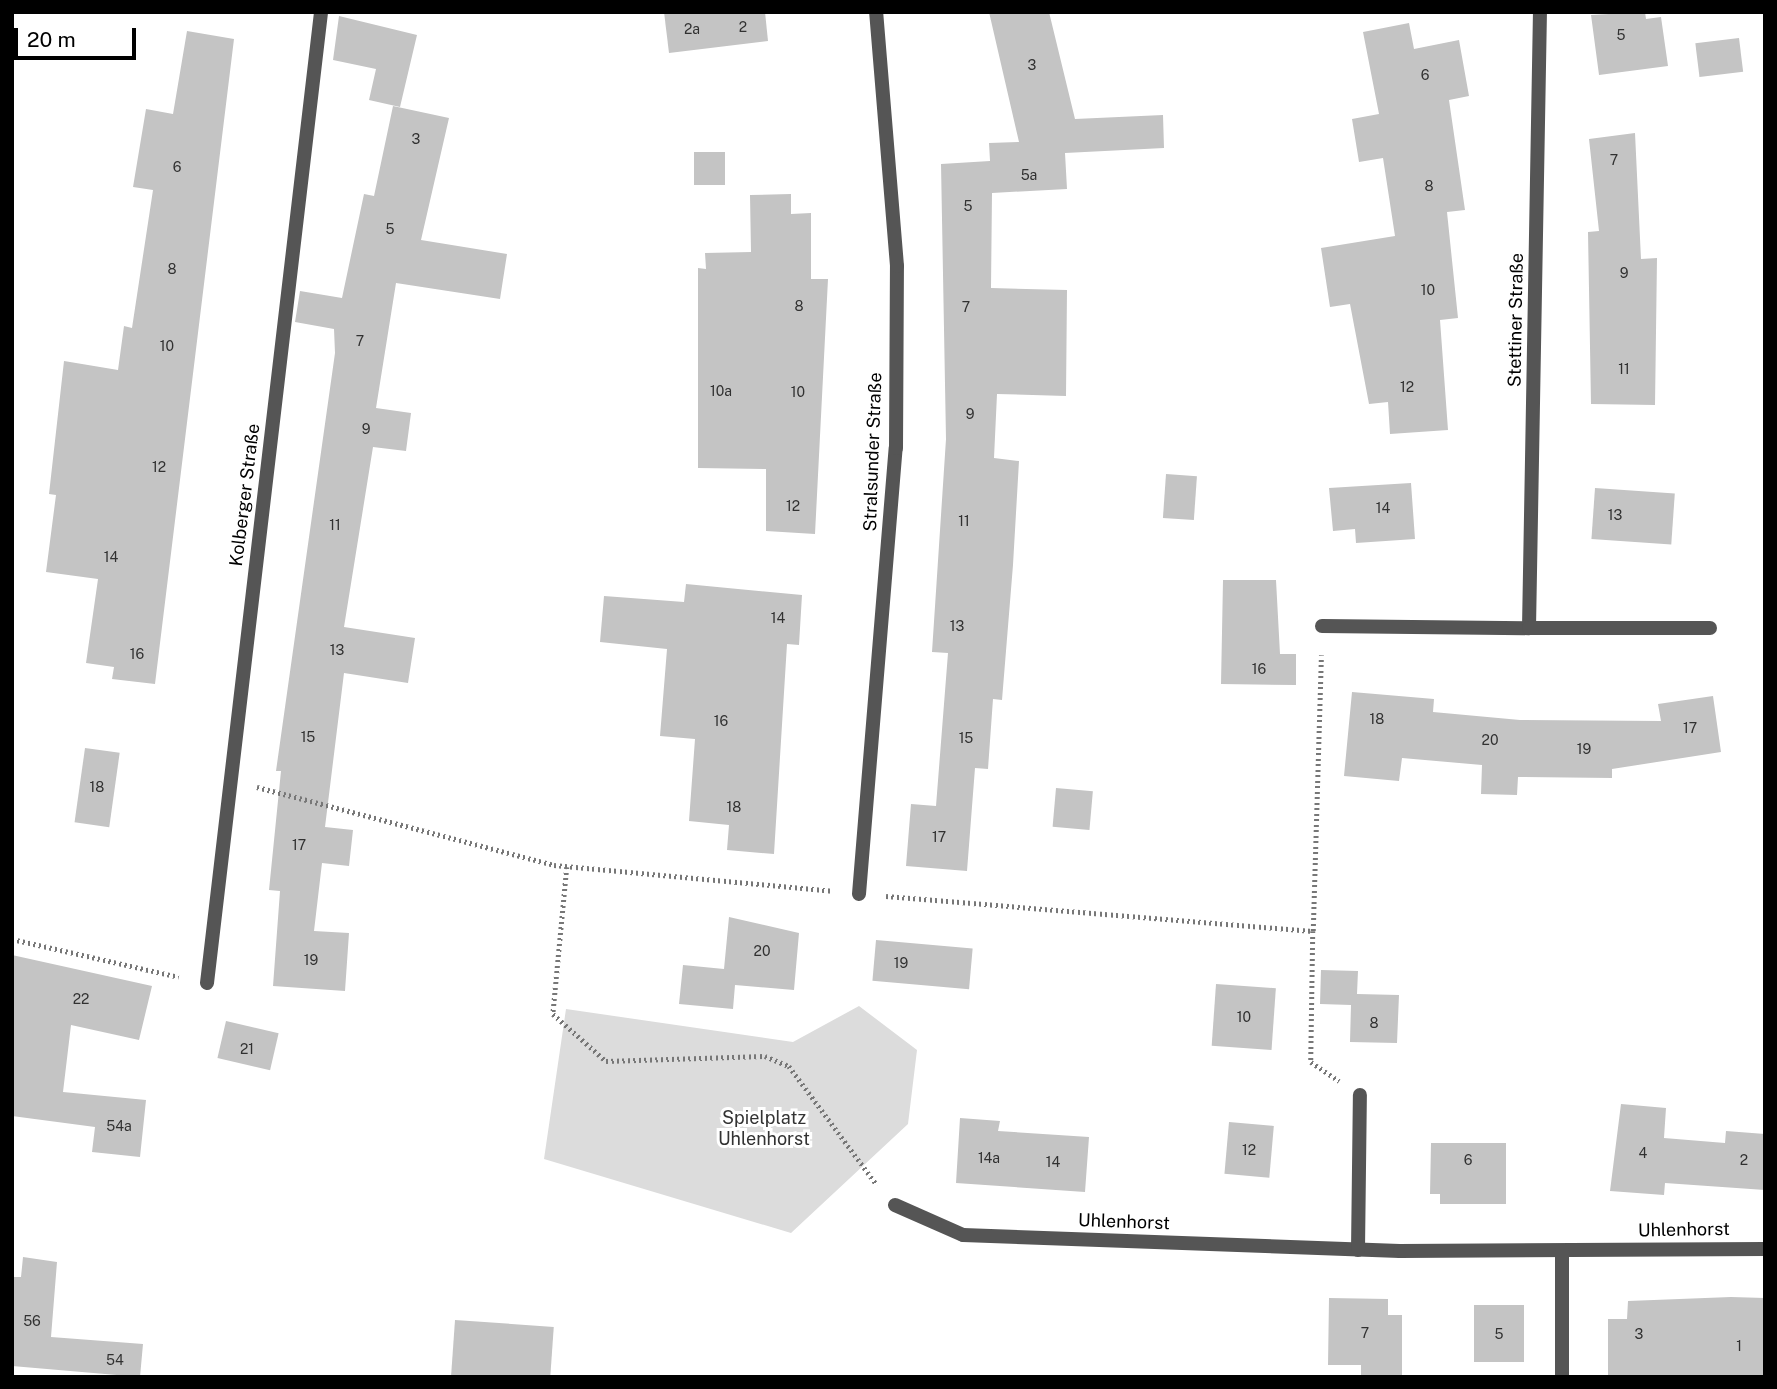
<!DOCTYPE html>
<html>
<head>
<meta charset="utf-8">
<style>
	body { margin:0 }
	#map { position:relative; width:1777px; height:1389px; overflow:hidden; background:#fff; font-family:"Public Sans",sans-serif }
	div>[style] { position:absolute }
	.green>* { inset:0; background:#dcdcdc }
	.building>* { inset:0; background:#c4c4c4; transform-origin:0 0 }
	.path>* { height:4.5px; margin-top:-2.25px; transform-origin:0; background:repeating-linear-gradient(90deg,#777 0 2px,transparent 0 5.5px) }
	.street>* { height:14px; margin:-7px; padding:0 7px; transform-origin:7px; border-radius:7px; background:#555 }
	span { translate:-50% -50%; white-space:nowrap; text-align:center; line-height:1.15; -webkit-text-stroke:6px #fff; paint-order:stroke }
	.number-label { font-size:14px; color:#313131 }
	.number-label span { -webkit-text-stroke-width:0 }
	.street-label { font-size:18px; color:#000 }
	.park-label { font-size:18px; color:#333 }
	.frame { position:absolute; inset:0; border:14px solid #000; pointer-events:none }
	.scale { position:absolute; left:14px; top:28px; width:122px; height:32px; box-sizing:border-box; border:4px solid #000; border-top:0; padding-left:9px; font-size:21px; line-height:24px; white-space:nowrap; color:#000; -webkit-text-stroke:5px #fff; paint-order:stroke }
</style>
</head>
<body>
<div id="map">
	<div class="green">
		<i style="clip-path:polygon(859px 1006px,917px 1050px,908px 1124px,791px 1233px,544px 1159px,566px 1009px,793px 1042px)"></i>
	</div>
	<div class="building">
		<i style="clip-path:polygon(664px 12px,765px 12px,768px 41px,669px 53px)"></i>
		<i style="clip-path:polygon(989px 12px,1049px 12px,1075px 119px,1163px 115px,1164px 148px,1065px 153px,1067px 189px,992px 193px,991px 288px,1067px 290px,1066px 396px,997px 394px,994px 458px,1019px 461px,1013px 565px,1002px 700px,993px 699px,988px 769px,975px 768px,967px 871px,906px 866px,911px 804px,936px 806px,948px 653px,932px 652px,946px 439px,941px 164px,990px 161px,989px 143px,1019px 142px)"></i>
		<i style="clip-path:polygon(1645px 12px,1646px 19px,1661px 17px,1668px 66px,1599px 75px,1591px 15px)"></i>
		<i style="clip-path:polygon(339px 16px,417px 35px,400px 107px,369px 100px,376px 69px,333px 60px)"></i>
		<i style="clip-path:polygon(1409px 23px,1414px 49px,1459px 40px,1469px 96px,1449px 100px,1465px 210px,1447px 212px,1458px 318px,1440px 320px,1448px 430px,1390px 434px,1388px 402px,1369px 404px,1350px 304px,1330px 307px,1321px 248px,1395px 236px,1383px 158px,1359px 162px,1352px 119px,1379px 114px,1363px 32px)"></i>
		<i style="clip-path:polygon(187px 31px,234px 39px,155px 684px,112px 679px,114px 667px,86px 663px,98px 579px,46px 572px,56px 495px,49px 494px,64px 361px,118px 370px,124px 326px,132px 328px,153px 190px,133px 187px,146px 109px,173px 114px)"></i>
		<i style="left:1739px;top:38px;width:34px;height:44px;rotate:83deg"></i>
		<i style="clip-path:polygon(393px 106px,449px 118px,421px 240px,507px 254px,500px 299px,396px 283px,376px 408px,411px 413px,406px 451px,373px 447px,344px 627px,415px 638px,408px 683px,344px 673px,325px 827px,353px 830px,349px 866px,322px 863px,314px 931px,349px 933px,345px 991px,273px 986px,280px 891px,269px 890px,281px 771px,276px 771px,335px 353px,334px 329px,295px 322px,300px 291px,342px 298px,364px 194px,374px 196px)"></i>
		<i style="clip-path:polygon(1635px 133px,1641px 259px,1657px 258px,1655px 405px,1591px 404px,1588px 232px,1599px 231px,1589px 139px)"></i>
		<i style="left:694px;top:152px;width:31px;height:33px"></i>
		<i style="clip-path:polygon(791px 194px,791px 214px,811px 213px,811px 279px,828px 279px,815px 534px,766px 531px,766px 469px,698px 468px,698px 268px,706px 269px,705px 253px,751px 252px,750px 195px)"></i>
		<i style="left:1166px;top:474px;width:31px;height:44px;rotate:4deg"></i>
		<i style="clip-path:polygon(1411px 483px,1415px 539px,1356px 543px,1355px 529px,1333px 531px,1329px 488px)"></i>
		<i style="left:1595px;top:488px;width:80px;height:51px;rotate:4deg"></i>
		<i style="clip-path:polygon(1223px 580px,1276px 580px,1280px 654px,1296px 654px,1296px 685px,1221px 684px)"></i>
		<i style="clip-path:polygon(686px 584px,802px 595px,799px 645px,787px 644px,774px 854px,727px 850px,729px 825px,689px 821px,695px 739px,660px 736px,667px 649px,600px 642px,604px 596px,684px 602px)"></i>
		<i style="clip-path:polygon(1352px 692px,1434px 699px,1433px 712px,1520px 720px,1661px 721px,1658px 704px,1713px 696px,1721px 752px,1612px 769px,1612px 778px,1518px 777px,1517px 795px,1481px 794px,1482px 765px,1402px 758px,1399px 781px,1344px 776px)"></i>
		<i style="left:85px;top:748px;width:35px;height:75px;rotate:8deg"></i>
		<i style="left:1056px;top:788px;width:37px;height:39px;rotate:5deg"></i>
		<i style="clip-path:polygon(729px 917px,799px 933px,794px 990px,735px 985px,733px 1009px,679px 1004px,683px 965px,724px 969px)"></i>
		<i style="left:876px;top:940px;width:97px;height:41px;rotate:5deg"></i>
		<i style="clip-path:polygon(12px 955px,152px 986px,139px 1040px,71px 1025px,63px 1092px,146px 1100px,140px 1157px,92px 1152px,95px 1127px,12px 1116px)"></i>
		<i style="clip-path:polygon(1321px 970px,1358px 971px,1357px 994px,1399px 995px,1397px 1043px,1350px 1042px,1351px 1005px,1320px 1004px)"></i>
		<i style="left:1216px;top:984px;width:60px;height:62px;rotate:4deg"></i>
		<i style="left:226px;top:1021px;width:54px;height:38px;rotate:13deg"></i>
		<i style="clip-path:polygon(1621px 1104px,1666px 1108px,1664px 1138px,1725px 1143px,1726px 1131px,1765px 1134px,1765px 1190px,1665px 1183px,1664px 1195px,1610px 1191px)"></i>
		<i style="clip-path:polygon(960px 1118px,1000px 1121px,998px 1131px,1089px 1137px,1085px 1192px,956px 1183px)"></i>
		<i style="left:1229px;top:1122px;width:45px;height:52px;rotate:5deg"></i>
		<i style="clip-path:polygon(1431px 1143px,1506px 1143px,1506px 1204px,1440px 1204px,1440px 1194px,1430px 1194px)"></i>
		<i style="clip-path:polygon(23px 1257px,57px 1262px,51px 1337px,143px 1344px,140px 1377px,12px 1366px,12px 1277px,21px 1277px)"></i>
		<i style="clip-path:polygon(1731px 1297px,1765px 1298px,1765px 1377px,1608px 1377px,1608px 1319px,1627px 1319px,1628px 1301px)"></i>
		<i style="clip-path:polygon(1329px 1298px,1388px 1299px,1388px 1315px,1402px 1315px,1402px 1377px,1361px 1377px,1361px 1365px,1328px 1365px)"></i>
		<i style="left:1474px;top:1305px;width:50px;height:57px"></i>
		<i style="left:455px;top:1320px;width:99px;height:57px;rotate:4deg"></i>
	</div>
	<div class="path">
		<i style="left:257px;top:787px;width:307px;rotate:14.7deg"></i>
		<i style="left:554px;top:865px;width:279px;rotate:5.3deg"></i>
		<i style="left:567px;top:867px;width:148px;rotate:95.4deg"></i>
		<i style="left:553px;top:1014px;width:71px;rotate:41.6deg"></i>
		<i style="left:606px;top:1061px;width:159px;rotate:-1.8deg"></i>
		<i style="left:765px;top:1056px;width:26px;rotate:23deg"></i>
		<i style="left:789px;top:1066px;width:148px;rotate:53.5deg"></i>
		<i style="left:886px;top:896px;width:428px;rotate:4.7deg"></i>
		<i style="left:1313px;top:931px;width:276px;rotate:-88.3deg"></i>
		<i style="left:1313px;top:931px;width:131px;rotate:90.9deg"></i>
		<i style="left:1311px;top:1062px;width:34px;rotate:34deg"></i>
		<i style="left:12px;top:939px;width:171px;rotate:12.8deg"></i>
	</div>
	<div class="street">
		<i style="left:1322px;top:626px;width:207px;rotate:0.6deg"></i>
		<i style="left:1529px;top:628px;width:616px;rotate:-88.98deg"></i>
		<i style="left:1529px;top:628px;width:181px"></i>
		<i style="left:859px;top:894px;width:448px;rotate:-85.3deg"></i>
		<i style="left:896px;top:448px;width:182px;rotate:-89.7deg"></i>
		<i style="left:897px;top:266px;width:255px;rotate:-94.7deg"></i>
		<i style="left:207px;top:983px;width:978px;rotate:-83.3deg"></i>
		<i style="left:895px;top:1205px;width:74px;rotate:23.8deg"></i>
		<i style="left:963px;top:1235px;width:437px;rotate:2.1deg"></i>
		<i style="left:1400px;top:1251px;width:365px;rotate:-0.3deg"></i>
		<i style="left:1358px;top:1250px;width:155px;rotate:-89.3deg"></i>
		<i style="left:1562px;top:1251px;width:126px;rotate:90deg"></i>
	</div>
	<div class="number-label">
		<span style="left:743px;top:27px">2</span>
		<span style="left:692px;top:29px">2a</span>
		<span style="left:1621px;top:35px">5</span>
		<span style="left:1032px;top:65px">3</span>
		<span style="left:1425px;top:75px">6</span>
		<span style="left:416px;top:139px">3</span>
		<span style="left:1614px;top:160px">7</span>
		<span style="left:177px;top:167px">6</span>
		<span style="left:1029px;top:175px">5a</span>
		<span style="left:1429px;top:186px">8</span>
		<span style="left:968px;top:206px">5</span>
		<span style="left:390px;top:229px">5</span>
		<span style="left:172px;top:269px">8</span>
		<span style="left:1624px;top:273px">9</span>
		<span style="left:1428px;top:290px">10</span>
		<span style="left:799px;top:306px">8</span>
		<span style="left:966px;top:307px">7</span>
		<span style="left:360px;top:341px">7</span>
		<span style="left:167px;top:346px">10</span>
		<span style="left:1624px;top:369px">11</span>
		<span style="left:1407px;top:387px">12</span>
		<span style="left:721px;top:391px">10a</span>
		<span style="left:798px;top:392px">10</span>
		<span style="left:970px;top:414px">9</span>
		<span style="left:366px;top:429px">9</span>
		<span style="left:159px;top:467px">12</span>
		<span style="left:793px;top:506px">12</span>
		<span style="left:1383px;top:508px">14</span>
		<span style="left:1615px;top:515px">13</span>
		<span style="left:964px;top:521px">11</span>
		<span style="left:335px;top:525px">11</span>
		<span style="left:111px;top:557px">14</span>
		<span style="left:778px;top:618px">14</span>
		<span style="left:957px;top:626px">13</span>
		<span style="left:337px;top:650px">13</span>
		<span style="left:137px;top:654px">16</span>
		<span style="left:1259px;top:669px">16</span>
		<span style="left:1377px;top:719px">18</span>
		<span style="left:721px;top:721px">16</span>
		<span style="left:1690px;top:728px">17</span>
		<span style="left:308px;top:737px">15</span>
		<span style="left:966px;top:738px">15</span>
		<span style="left:1490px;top:740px">20</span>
		<span style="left:1584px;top:749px">19</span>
		<span style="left:97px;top:787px">18</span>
		<span style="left:734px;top:807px">18</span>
		<span style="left:939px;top:837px">17</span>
		<span style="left:299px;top:845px">17</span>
		<span style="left:762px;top:951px">20</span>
		<span style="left:311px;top:960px">19</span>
		<span style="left:901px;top:963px">19</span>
		<span style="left:81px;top:999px">22</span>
		<span style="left:1244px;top:1017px">10</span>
		<span style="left:1374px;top:1023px">8</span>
		<span style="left:247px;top:1049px">21</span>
		<span style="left:119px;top:1126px">54a</span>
		<span style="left:1249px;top:1150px">12</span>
		<span style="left:1643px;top:1153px">4</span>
		<span style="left:989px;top:1158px">14a</span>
		<span style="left:1468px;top:1160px">6</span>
		<span style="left:1744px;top:1160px">2</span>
		<span style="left:1053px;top:1162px">14</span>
		<span style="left:32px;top:1321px">56</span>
		<span style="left:1365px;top:1333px">7</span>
		<span style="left:1499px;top:1334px">5</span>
		<span style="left:1639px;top:1334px">3</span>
		<span style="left:1739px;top:1346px">1</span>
		<span style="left:115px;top:1360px">54</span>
	</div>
	<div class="street-label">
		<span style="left:1516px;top:320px;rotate:-89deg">Stettiner Straße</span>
		<span style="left:873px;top:452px;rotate:-88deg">Stralsunder Straße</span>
		<span style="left:245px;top:495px;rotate:-83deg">Kolberger Straße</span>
		<span style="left:1124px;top:1222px;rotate:2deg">Uhlenhorst</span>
		<span style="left:1684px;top:1230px;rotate:-1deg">Uhlenhorst</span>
	</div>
	<div class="park-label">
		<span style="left:764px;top:1129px">Spielplatz<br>Uhlenhorst</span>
	</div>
	<div class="frame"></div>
	<div class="scale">20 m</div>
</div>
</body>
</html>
